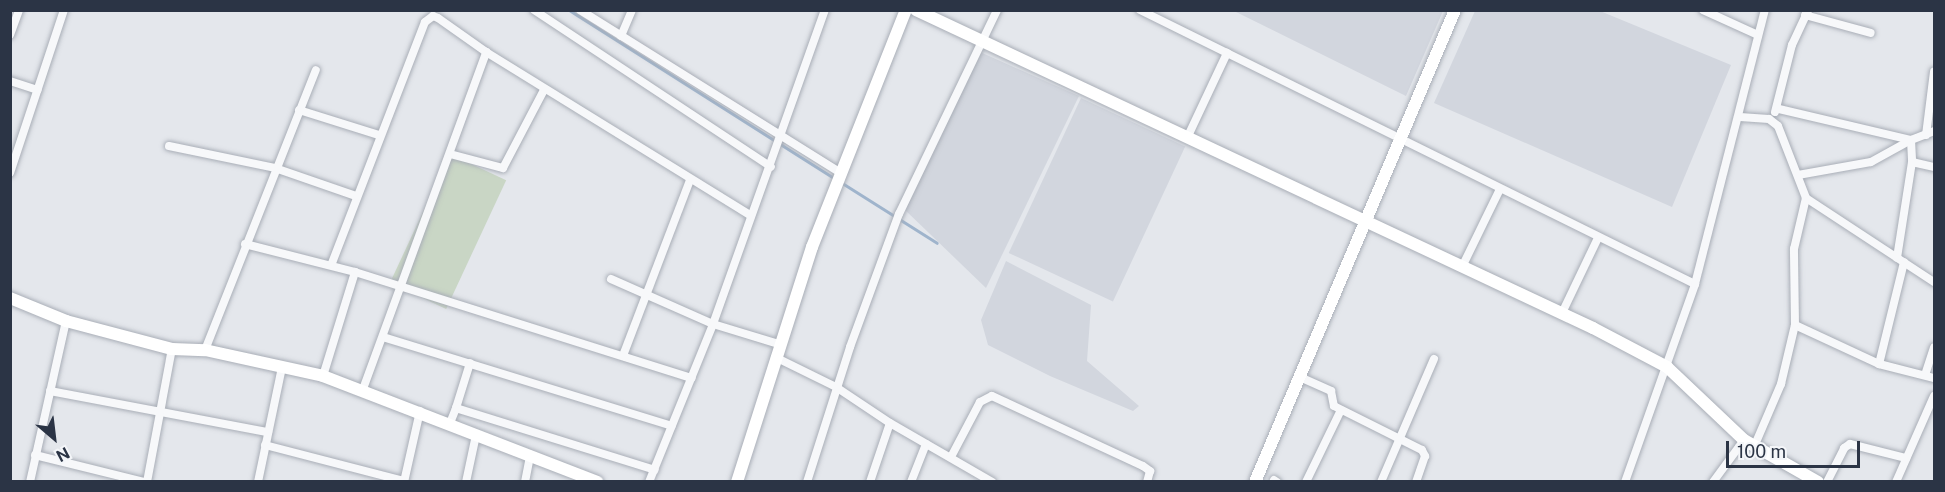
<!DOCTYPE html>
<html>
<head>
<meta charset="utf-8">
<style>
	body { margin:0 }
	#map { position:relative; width:1945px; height:492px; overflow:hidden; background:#e4e7ec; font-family:"Public Sans",sans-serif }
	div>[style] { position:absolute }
	.built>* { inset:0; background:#d2d6de; transform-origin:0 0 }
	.green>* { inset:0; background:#c9d6c5; transform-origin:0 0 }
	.stream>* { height:3px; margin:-1.5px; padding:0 1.5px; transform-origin:1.5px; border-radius:1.5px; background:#9fb4cc }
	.roads { filter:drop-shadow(0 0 2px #a9aeb7) drop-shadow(0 0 2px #a9aeb7) }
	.street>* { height:8px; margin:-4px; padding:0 4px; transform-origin:4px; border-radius:4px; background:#f7f8fa }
	.secondary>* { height:12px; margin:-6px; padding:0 6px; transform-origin:6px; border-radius:6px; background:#fff }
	span { translate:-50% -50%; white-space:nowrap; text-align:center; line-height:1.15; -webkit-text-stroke:4.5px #f4f6f9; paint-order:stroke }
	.frame { position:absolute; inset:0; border:12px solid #2b3445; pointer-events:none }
	.north { position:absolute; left:24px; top:408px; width:60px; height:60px; -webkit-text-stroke:4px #f4f6f9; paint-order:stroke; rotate:152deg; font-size:16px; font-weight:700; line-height:24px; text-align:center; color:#2b3445 }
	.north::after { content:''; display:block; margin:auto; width:21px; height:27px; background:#2b3445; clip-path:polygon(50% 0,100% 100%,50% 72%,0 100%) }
	.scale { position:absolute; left:1726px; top:441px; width:134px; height:27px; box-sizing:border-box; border:3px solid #2b3445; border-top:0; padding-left:8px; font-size:18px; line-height:21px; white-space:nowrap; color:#2b3445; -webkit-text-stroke:4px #f4f6f9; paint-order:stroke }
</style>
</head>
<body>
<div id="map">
	<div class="built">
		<i style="clip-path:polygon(1234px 11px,1443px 11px,1406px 96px)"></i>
		<i style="clip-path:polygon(1475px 11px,1600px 11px,1731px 65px,1672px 207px,1434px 103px)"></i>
		<i style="clip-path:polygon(980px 52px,1079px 96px,986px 288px,903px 208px)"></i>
		<i style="left:1081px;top:98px;width:115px;height:171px;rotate:25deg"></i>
		<i style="clip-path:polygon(1006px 261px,1091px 305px,1087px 361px,1139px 406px,1133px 411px,1050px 376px,988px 345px,981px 320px)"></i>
	</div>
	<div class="green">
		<i style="left:450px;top:154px;width:62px;height:142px;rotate:25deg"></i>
	</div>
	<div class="stream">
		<i style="left:569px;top:10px;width:314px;rotate:32.4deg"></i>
		<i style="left:842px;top:183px;width:112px;rotate:32.3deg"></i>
	</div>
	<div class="roads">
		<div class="street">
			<i style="left:534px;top:10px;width:284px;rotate:33.5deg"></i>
			<i style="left:580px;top:10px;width:309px;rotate:32deg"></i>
			<i style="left:1140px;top:10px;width:619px;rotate:26.28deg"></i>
			<i style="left:1703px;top:10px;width:60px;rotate:24.4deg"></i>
			<i style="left:1805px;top:15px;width:68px;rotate:15.3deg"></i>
			<i style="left:10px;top:35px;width:27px;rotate:-70deg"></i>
			<i style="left:621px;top:36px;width:28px;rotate:-67deg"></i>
			<i style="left:10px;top:81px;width:29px;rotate:18deg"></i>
			<i style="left:1779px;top:109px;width:136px;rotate:13.2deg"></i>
			<i style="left:1911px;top:140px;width:25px;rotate:-21deg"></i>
			<i style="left:299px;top:110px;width:84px;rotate:17.4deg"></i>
			<i style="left:1775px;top:112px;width:69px;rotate:-75.8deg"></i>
			<i style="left:1792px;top:45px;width:38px;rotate:-65deg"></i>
			<i style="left:1740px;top:117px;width:29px;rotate:4deg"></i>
			<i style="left:1769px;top:119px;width:11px;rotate:38deg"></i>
			<i style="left:1778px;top:126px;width:77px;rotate:68.7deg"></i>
			<i style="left:1806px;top:198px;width:153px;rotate:33.3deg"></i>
			<i style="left:1926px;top:135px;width:64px;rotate:-82.8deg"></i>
			<i style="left:1188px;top:136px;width:92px;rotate:-64.8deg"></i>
			<i style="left:169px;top:146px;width:108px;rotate:11.7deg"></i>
			<i style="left:275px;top:168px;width:86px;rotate:19.1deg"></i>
			<i style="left:450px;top:154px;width:55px;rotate:14.8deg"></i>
			<i style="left:503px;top:168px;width:88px;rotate:-62.3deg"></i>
			<i style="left:1912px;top:162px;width:23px;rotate:13deg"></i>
			<i style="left:10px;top:173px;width:172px;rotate:-71.7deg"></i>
			<i style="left:1798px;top:175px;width:74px;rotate:-10.1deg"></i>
			<i style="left:1871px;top:162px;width:46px;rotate:-28.8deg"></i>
			<i style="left:1911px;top:140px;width:22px;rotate:87deg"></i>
			<i style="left:1912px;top:162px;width:97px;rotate:98.9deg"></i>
			<i style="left:245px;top:244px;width:114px;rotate:14.3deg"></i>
			<i style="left:332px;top:263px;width:258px;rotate:-68.9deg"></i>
			<i style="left:425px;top:22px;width:10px;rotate:-37deg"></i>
			<i style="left:433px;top:16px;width:5px;rotate:22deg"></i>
			<i style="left:438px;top:18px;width:59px;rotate:35.3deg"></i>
			<i style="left:1462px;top:267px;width:87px;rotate:-64deg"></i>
			<i style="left:611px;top:279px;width:111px;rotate:23.8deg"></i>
			<i style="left:713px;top:324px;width:69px;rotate:16.9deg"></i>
			<i style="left:1562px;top:313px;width:83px;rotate:-64.4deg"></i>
			<i style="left:1795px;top:325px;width:93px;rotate:24.9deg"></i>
			<i style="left:1879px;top:364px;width:57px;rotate:14.3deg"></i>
			<i style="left:383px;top:337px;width:302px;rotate:17.1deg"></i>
			<i style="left:205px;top:350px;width:301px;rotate:-68.4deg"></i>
			<i style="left:624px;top:353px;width:185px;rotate:-69.1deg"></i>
			<i style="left:775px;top:357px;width:68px;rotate:26.2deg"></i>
			<i style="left:836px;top:387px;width:65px;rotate:33.7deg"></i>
			<i style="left:890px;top:423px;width:118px;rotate:30deg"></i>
			<i style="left:1879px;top:364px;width:105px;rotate:-76.2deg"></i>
			<i style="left:1925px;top:375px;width:29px;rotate:-72deg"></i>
			<i style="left:323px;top:376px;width:109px;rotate:-72.9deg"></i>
			<i style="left:355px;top:272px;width:353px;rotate:17.5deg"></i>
			<i style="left:1302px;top:378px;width:32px;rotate:24deg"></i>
			<i style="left:1331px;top:391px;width:15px;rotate:79deg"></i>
			<i style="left:1334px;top:406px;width:98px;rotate:26.6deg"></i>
			<i style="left:1422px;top:450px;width:7px;rotate:63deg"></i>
			<i style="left:1425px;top:456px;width:28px;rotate:109deg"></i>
			<i style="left:363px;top:389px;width:359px;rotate:-69.9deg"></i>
			<i style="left:486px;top:52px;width:310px;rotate:31.7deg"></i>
			<i style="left:50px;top:391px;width:222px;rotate:10.7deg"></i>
			<i style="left:456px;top:408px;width:47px;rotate:-72.7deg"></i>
			<i style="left:450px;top:423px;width:16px;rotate:-68deg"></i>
			<i style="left:456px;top:408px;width:208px;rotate:17.3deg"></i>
			<i style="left:265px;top:445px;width:144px;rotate:14.5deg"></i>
			<i style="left:1754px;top:447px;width:69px;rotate:-66.8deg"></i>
			<i style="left:1781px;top:384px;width:61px;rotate:-76.7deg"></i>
			<i style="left:1795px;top:325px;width:76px;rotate:-90.8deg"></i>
			<i style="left:1794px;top:249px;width:52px;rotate:-76.8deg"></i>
			<i style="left:35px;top:455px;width:112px;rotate:13.9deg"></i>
			<i style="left:951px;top:457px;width:62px;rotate:-62.2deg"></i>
			<i style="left:980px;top:402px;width:13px;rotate:-27deg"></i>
			<i style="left:992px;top:396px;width:166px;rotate:24.9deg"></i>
			<i style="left:1143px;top:466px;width:9px;rotate:36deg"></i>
			<i style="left:1150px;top:471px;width:11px;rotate:105deg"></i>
			<i style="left:1274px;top:480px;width:4px;rotate:34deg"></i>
			<i style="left:30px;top:482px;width:165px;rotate:-77.4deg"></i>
			<i style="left:147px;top:482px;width:135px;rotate:-79.4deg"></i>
			<i style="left:258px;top:482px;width:117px;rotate:-78.2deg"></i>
			<i style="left:404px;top:482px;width:73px;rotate:-77.3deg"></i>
			<i style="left:466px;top:482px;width:48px;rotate:-78deg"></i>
			<i style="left:525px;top:482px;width:26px;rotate:-79deg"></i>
			<i style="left:649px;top:482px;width:170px;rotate:-67.9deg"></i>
			<i style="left:713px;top:324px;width:333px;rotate:-70.4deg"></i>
			<i style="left:807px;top:482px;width:142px;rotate:-72.3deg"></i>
			<i style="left:850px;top:347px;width:142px;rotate:-69.8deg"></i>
			<i style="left:899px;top:214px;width:226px;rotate:-64.3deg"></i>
			<i style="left:870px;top:482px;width:62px;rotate:-71.3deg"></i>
			<i style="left:911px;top:482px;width:41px;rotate:-68.5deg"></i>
			<i style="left:1306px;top:482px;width:80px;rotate:-64.1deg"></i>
			<i style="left:1381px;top:482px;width:134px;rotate:-66.7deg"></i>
			<i style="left:1625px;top:482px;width:210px;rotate:-70.5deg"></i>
			<i style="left:1695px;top:284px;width:283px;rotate:-75.7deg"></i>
			<i style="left:1713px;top:482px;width:52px;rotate:-53.6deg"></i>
			<i style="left:1827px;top:482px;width:38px;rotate:-63deg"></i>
			<i style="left:1844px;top:448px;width:7px;rotate:-34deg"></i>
			<i style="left:1850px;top:444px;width:58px;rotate:14deg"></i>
			<i style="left:1896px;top:482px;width:94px;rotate:-66.2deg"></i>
		</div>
		<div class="secondary">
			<i style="left:916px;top:10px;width:748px;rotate:25.16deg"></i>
			<i style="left:1593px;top:328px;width:84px;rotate:27.8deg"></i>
			<i style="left:1667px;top:367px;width:106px;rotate:43.5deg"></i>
			<i style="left:1744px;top:440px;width:85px;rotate:29.6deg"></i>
			<i style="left:10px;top:298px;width:61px;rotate:22.3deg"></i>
			<i style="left:66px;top:321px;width:110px;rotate:14.8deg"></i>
			<i style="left:172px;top:349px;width:33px;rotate:2deg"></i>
			<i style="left:205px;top:350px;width:121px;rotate:12.4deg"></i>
			<i style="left:323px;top:376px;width:294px;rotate:21.1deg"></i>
			<i style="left:737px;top:482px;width:247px;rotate:-72.3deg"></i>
			<i style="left:812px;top:247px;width:255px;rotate:-68.4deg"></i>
			<i style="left:1255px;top:482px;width:513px;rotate:-67.04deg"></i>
		</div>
	</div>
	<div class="frame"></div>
	<div class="north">N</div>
	<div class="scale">100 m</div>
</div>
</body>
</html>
